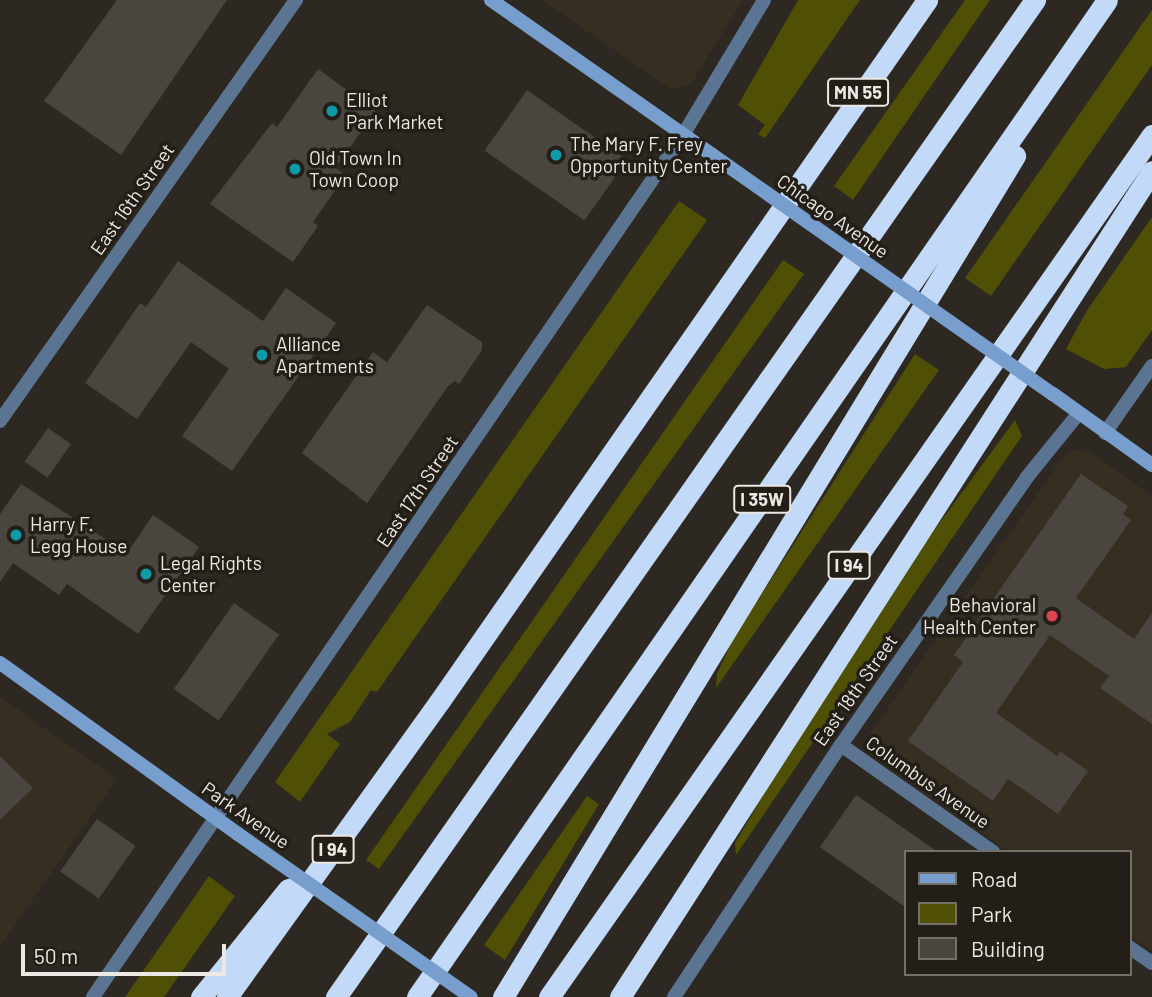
<!DOCTYPE html>
<html>
<head>
<meta charset="utf-8">
<style>
	body { margin:0 }
	#map { position:relative; width:1152px; height:997px; overflow:hidden; background:#2d2822; font-family:Barlow,sans-serif }
	div>[style] { position:absolute }
	.built>* { inset:0; background:#372e22 }
	.green>* { inset:0; background:#4f5005 }
	.building>* { inset:0; background:#4a453e; transform-origin:0 0 }
	.street>* { height:14px; margin:-7px; padding:0 7px; transform-origin:7px; border-radius:7px; background:#5b7491 }
	.secondary>* { height:14px; margin:-7px; padding:0 7px; transform-origin:7px; border-radius:7px; background:#779ecd }
	.highway>* { height:21px; margin:-10.5px; padding:0 10.5px; transform-origin:10.5px; border-radius:10.5px; background:#c2daf7 }
	.secondary-bridge>* { height:14px; margin:-7px; padding:0 7px; transform-origin:7px; border-radius:7px; background:#779ecd }
	.dots>* { width:19px; height:19px; translate:-50% -50%; box-sizing:border-box; border:4px solid #231f18; border-radius:50% }
	span { translate:-50% -50%; white-space:nowrap; text-align:center; line-height:1.15; -webkit-text-stroke:7px #231f18; paint-order:stroke }
	.shield-label span { padding:2px 5px; background:#231f18; border:2px solid; border-radius:5px; -webkit-text-stroke-width:0 }
	.shield-label { font-size:18px; color:#ece9e4; font-weight:700 }
	.poi-label { font-size:19px; color:#ece9e4 }
	.left { translate:0 -50%; text-align:left }
	.right { translate:-100% -50%; text-align:right }
	.street-label { font-size:19px; color:#ece9e4 }
	.legend { position:absolute; left:904px; top:850px; width:228px; height:126px; box-sizing:border-box; background:#231f18; border:2px solid #73706a; margin:0; padding:9px 12px; list-style:none; font-size:21px; color:#ece9e4 }
	.legend li { display:flex; align-items:center; gap:14px; height:35px }
	.legend b { width:35px; border:2px solid #73706a }
	.scale { position:absolute; left:21px; top:944px; width:205px; height:32px; box-sizing:border-box; border:4px solid #ece9e4; border-top:0; padding-left:9px; font-size:21px; line-height:24px; white-space:nowrap; color:#ece9e4; -webkit-text-stroke:5px #231f18; paint-order:stroke }
</style>
</head>
<body>
<div id="map">
	<div class="built">
		<i style="clip-path:polygon(542px 0,743px 0,691px 84px,672px 90px)"></i>
		<i style="clip-path:polygon(1077px 449px,1093px 454px,1152px 496px,1152px 951px,1129px 935px,1129px 852px,1009px 852px,875px 759px,868px 749px,869px 735px,1064px 456px)"></i>
		<i style="clip-path:polygon(0 697px,117px 779px,0 946px)"></i>
	</div>
	<div class="green">
		<i style="clip-path:polygon(798px 0,860px 0,765px 138px,758px 134px,765px 125px,738px 105px)"></i>
		<i style="clip-path:polygon(965px 0,990px 0,853px 200px,834px 186px)"></i>
		<i style="clip-path:polygon(1152px 10px,1152px 65px,991px 296px,965px 278px)"></i>
		<i style="clip-path:polygon(679px 201px,707px 220px,377px 692px,371px 690px,350px 722px,327px 734px,340px 744px,300px 802px,275px 782px)"></i>
		<i style="clip-path:polygon(1152px 217px,1152px 330px,1126px 367px,1104px 369px,1066px 349px,1086px 312px)"></i>
		<i style="clip-path:polygon(783px 260px,804px 274px,379px 869px,366px 860px)"></i>
		<i style="clip-path:polygon(915px 354px,939px 370px,716px 688px,717px 674px,733px 639px)"></i>
		<i style="clip-path:polygon(1015px 420px,1022px 436px,736px 855px,735px 843px,809px 718px,900px 577px)"></i>
		<i style="clip-path:polygon(587px 796px,599px 804px,505px 960px,484px 945px)"></i>
		<i style="clip-path:polygon(209px 876px,235px 896px,164px 997px,125px 997px)"></i>
	</div>
	<div class="building">
		<i style="clip-path:polygon(117px 0,227px 0,121px 155px,44px 101px)"></i>
		<i style="clip-path:polygon(318px 69px,376px 111px,335px 168px,346px 175px,313px 222px,318px 226px,293px 262px,210px 204px,272px 123px,277px 127px)"></i>
		<i style="left:527px;top:90px;width:122px;height:74px;rotate:35deg"></i>
		<i style="clip-path:polygon(178px 261px,263px 321px,286px 288px,336px 323px,232px 471px,182px 436px,229px 369px,191px 342px,137px 419px,85px 383px,140px 303px,146px 307px)"></i>
		<i style="clip-path:polygon(427px 305px,482px 342px,482px 350px,459px 384px,455px 381px,448px 386px,367px 503px,302px 453px,373px 352px,387px 362px)"></i>
		<i style="left:48px;top:428px;width:28px;height:41px;rotate:35deg"></i>
		<i style="clip-path:polygon(1081px 474px,1128px 506px,1123px 514px,1131px 520px,1076px 598px,1134px 639px,1152px 613px,1152px 724px,1100px 688px,1109px 676px,1050px 635px,996px 713px,1057px 756px,1060px 751px,1088px 771px,1058px 814px,1008px 779px,993px 801px,908px 741px,963px 662px,954px 655px)"></i>
		<i style="clip-path:polygon(21px 484px,127px 553px,153px 515px,199px 547px,138px 634px,67px 584px,59px 595px,13px 563px,0 582px,0 514px)"></i>
		<i style="left:234px;top:603px;width:55px;height:105px;rotate:35deg"></i>
		<i style="clip-path:polygon(0 756px,33px 788px,0 820px)"></i>
		<i style="clip-path:polygon(856px 795px,938px 852px,905px 852px,905px 907px,820px 847px)"></i>
		<i style="left:97px;top:819px;width:47px;height:64px;rotate:35deg"></i>
	</div>
	<div class="street">
		<i style="left:0;top:421px;width:515px;rotate:-54.89deg"></i>
		<i style="left:1105px;top:433px;width:82px;rotate:-55deg"></i>
		<i style="left:841px;top:745px;width:186px;rotate:35.1deg"></i>
		<i style="left:1129px;top:947px;width:28px;rotate:35deg"></i>
		<i style="left:93px;top:997px;width:1045px;rotate:-55.61deg"></i>
		<i style="left:683px;top:135px;width:157px;rotate:-59deg"></i>
		<i style="left:674px;top:997px;width:302px;rotate:-56.5deg"></i>
		<i style="left:841px;top:745px;width:326px;rotate:-55.2deg"></i>
		<i style="left:1027px;top:477px;width:82px;rotate:-50.9deg"></i>
	</div>
	<div class="secondary">
		<i style="left:491px;top:0;width:269px;rotate:35deg"></i>
		<i style="left:1053px;top:394px;width:122px;rotate:35.6deg"></i>
		<i style="left:0;top:663px;width:293px;rotate:35.7deg"></i>
	</div>
	<div class="highway">
		<i style="left:201px;top:997px;width:139px;rotate:-51.1deg"></i>
		<i style="left:227px;top:997px;width:363px;rotate:-54.3deg"></i>
		<i style="left:439px;top:702px;width:855px;rotate:-55.19deg"></i>
		<i style="left:336px;top:997px;width:1218px;rotate:-54.97deg"></i>
		<i style="left:417px;top:997px;width:1212px;rotate:-55.31deg"></i>
		<i style="left:503px;top:997px;width:985px;rotate:-58.67deg"></i>
		<i style="left:549px;top:997px;width:1052px;rotate:-55.03deg"></i>
		<i style="left:620px;top:997px;width:982px;rotate:-57.22deg"></i>
	</div>
	<div class="secondary-bridge">
		<i style="left:711px;top:154px;width:418px;rotate:35.1deg"></i>
		<i style="left:238px;top:834px;width:284px;rotate:35deg"></i>
	</div>
	<div class="dots">
		<i style="left:332px;top:111px;background:#0f9aa8"></i>
		<i style="left:556px;top:155px;background:#0f9aa8"></i>
		<i style="left:295px;top:169px;background:#0f9aa8"></i>
		<i style="left:262px;top:355px;background:#0f9aa8"></i>
		<i style="left:16px;top:535px;background:#0f9aa8"></i>
		<i style="left:146px;top:574px;background:#0f9aa8"></i>
		<i style="left:1052px;top:616px;background:#e0444e"></i>
	</div>
	<div class="shield-label">
		<span style="left:858px;top:92px">MN 55</span>
		<span style="left:762px;top:499px">I 35W</span>
		<span style="left:849px;top:565px">I 94</span>
		<span style="left:333px;top:849px">I 94</span>
	</div>
	<div class="poi-label">
		<span class="left" style="left:346px;top:111px">Elliot<br>Park Market</span>
		<span class="left" style="left:570px;top:155px">The Mary F. Frey<br>Opportunity Center</span>
		<span class="left" style="left:309px;top:169px">Old Town In<br>Town Coop</span>
		<span class="left" style="left:276px;top:355px">Alliance<br>Apartments</span>
		<span class="left" style="left:30px;top:535px">Harry F.<br>Legg House</span>
		<span class="left" style="left:160px;top:574px">Legal Rights<br>Center</span>
		<span class="right" style="left:1036px;top:616px">Behavioral<br>Health Center</span>
	</div>
	<div class="street-label">
		<span style="left:132px;top:199px;rotate:-55deg">East 16th Street</span>
		<span style="left:833px;top:216px;rotate:35deg">Chicago Avenue</span>
		<span style="left:417px;top:491px;rotate:-56deg">East 17th Street</span>
		<span style="left:855px;top:690px;rotate:-55deg">East 18th Street</span>
		<span style="left:928px;top:782px;rotate:35deg">Columbus Avenue</span>
		<span style="left:246px;top:815px;rotate:35deg">Park Avenue</span>
	</div>
	<ul class="legend">
	<li><b style="height:9px;background:#779ecd"></b>Road</li>
	<li><b style="height:19px;background:#4f5005"></b>Park</li>
	<li><b style="height:19px;background:#4a453e"></b>Building</li>
	</ul>
	<div class="scale">50 m</div>
</div>
</body>
</html>
